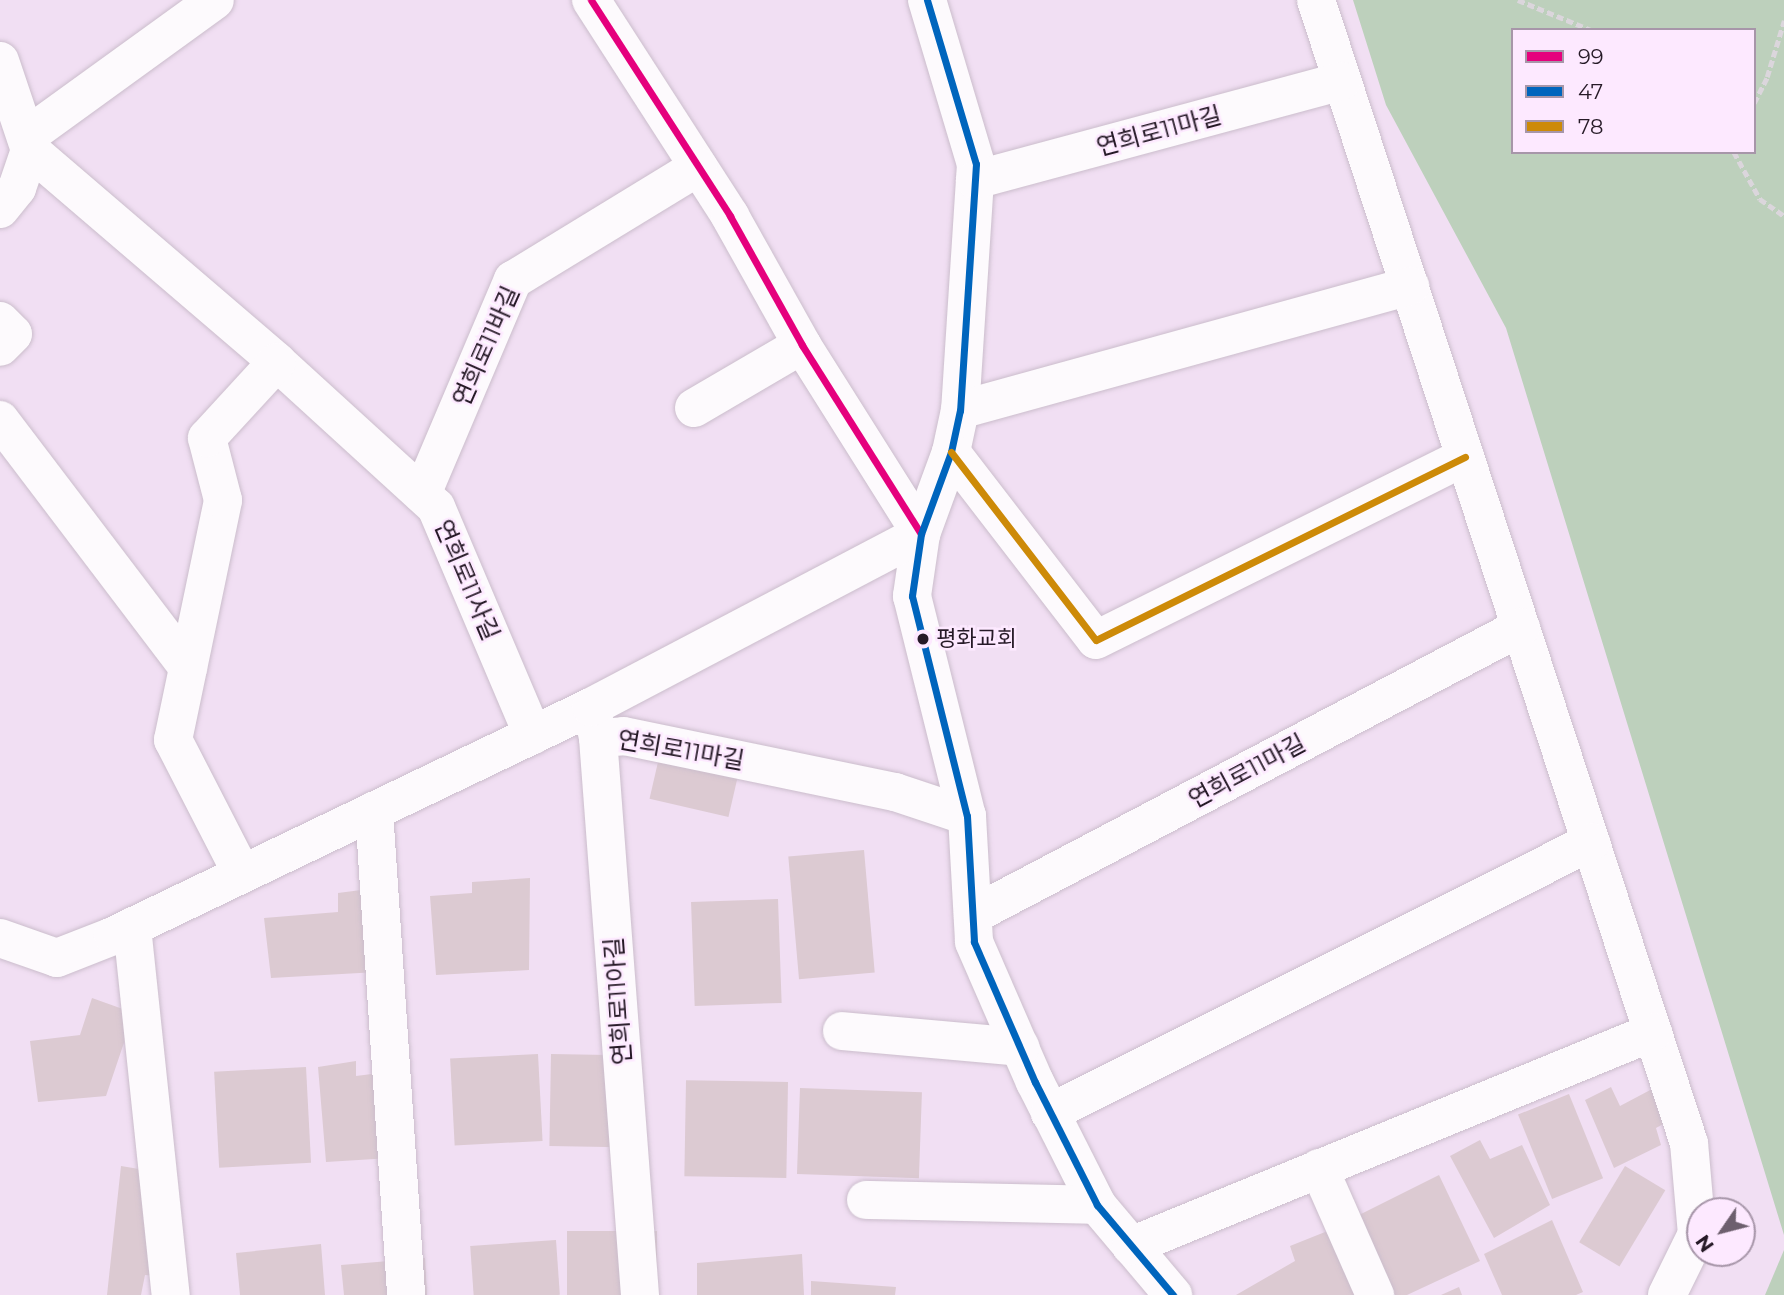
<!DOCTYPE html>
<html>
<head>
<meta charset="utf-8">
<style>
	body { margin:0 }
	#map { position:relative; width:1784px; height:1295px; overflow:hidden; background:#f1dff3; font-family:Montserrat,"Noto Sans KR",sans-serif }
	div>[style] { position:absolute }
	.green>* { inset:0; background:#bdd0bc }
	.building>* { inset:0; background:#dccad2; transform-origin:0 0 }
	.path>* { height:4.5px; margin-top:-2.25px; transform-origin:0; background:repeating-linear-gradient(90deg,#dbd6dc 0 7px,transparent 0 10.5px) }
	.roads { filter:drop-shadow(0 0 2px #cbbdcc) drop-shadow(0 0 2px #cbbdcc) }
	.minor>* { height:38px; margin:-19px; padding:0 19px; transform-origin:19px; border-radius:19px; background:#fdfafd }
	.bus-1>* { height:7px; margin:-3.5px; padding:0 3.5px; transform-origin:3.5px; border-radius:3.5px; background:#e5007d }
	.bus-2>* { height:7px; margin:-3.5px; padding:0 3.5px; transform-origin:3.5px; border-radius:3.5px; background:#0065bd }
	.bus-3>* { height:7px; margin:-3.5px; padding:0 3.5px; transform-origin:3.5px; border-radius:3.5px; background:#cd8a08 }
	.dots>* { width:19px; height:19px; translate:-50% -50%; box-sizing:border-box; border:4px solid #fde9ff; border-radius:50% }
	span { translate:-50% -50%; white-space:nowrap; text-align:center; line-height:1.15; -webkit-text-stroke:5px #fde9ff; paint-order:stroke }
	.bus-label { font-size:22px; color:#261a27 }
	.left { translate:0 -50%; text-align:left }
	.street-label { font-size:24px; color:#261a27 }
	.legend { position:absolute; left:1511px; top:28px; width:245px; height:126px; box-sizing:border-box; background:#fde9ff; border:2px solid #a796a9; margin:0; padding:9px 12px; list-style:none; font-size:21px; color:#261a27 }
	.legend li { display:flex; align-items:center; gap:14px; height:35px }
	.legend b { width:35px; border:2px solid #a796a9 }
	.north { position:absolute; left:1686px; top:1197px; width:70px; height:70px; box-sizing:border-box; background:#fde9ff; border:2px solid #a796a9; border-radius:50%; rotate:235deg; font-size:19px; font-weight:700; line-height:28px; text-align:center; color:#261a27 }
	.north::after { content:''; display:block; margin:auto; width:24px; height:32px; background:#6d5f6e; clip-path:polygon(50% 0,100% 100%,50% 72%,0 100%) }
</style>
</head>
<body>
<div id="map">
	<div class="green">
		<i style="clip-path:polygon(evenodd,1353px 0,1784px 0,1784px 1235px,1506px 328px,1386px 105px,1353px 0,1513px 30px,1754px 30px,1754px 152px,1513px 152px,1513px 30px)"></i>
		<i style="clip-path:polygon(1784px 1250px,1784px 1295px,1765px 1295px)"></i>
	</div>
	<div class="building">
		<i style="left:661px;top:749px;width:81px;height:51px;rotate:13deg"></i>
		<i style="left:864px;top:850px;width:123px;height:76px;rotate:85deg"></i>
		<i style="clip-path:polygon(530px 878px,529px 970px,436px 975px,430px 896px,472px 893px,472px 882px)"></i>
		<i style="clip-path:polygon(392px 886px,395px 971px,271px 978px,264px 918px,338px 912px,338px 893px)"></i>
		<i style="left:778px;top:899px;width:104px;height:87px;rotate:88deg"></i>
		<i style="clip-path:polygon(92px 998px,134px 1013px,106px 1096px,38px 1102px,30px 1041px,80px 1035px)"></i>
		<i style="left:538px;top:1054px;width:87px;height:88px;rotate:87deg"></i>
		<i style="left:551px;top:1054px;width:86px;height:92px;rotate:1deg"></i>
		<i style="clip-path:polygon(356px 1061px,356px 1076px,403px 1070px,407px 1157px,326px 1162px,318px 1067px)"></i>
		<i style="left:306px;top:1067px;width:96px;height:92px;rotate:87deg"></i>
		<i style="left:788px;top:1082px;width:96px;height:102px;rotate:91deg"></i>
		<i style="clip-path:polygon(1611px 1087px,1620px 1106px,1654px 1088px,1665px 1123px,1656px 1128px,1661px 1145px,1614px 1168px,1585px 1100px)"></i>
		<i style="left:800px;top:1088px;width:122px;height:86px;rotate:2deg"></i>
		<i style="left:1569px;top:1094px;width:91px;height:55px;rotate:68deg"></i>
		<i style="clip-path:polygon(1480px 1140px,1490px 1159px,1522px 1145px,1550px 1205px,1494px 1238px,1450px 1156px)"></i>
		<i style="clip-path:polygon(121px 1166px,151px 1171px,160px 1276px,145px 1275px,141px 1295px,107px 1295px)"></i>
		<i style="left:1625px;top:1166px;width:47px;height:89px;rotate:31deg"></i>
		<i style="clip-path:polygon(1439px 1175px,1480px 1261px,1407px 1295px,1395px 1295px,1357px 1216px)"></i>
		<i style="clip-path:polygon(1552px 1220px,1583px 1292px,1576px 1295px,1502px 1295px,1484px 1254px)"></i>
		<i style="clip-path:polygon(1335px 1228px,1365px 1295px,1236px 1295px,1295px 1261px,1290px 1246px)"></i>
		<i style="left:657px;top:1231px;width:64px;height:90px;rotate:90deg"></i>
		<i style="left:556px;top:1240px;width:55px;height:86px;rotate:86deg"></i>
		<i style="clip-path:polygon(321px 1244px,325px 1295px,240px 1295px,236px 1253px)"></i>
		<i style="clip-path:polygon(802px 1254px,804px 1295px,697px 1295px,697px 1263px)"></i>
		<i style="clip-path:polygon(425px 1258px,427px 1295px,344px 1295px,341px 1265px)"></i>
		<i style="clip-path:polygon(811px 1281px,896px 1287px,895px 1295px,811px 1295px)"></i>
		<i style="clip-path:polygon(1459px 1287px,1462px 1295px,1441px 1295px)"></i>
	</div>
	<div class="path">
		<i style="left:1518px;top:0;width:79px;rotate:22.3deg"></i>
		<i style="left:1754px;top:103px;width:29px;rotate:-63deg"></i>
		<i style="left:1767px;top:77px;width:59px;rotate:-73.1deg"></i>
		<i style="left:1734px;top:152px;width:54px;rotate:61deg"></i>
		<i style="left:1760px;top:199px;width:29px;rotate:35deg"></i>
	</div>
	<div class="roads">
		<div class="minor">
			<i style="left:591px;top:0;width:257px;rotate:57.2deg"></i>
			<i style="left:730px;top:216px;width:148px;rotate:60.8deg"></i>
			<i style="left:802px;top:345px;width:223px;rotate:57.8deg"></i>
			<i style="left:927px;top:0;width:171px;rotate:73.4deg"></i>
			<i style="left:976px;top:164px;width:247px;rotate:93.7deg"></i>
			<i style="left:960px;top:410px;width:43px;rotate:102.1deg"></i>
			<i style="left:951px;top:452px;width:87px;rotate:110.1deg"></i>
			<i style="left:921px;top:534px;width:63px;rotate:98.3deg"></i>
			<i style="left:912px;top:596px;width:227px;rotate:76deg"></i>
			<i style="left:967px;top:816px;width:126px;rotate:86.8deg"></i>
			<i style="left:974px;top:942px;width:153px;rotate:66.5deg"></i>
			<i style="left:1035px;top:1082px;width:138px;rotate:63.2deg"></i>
			<i style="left:1097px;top:1205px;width:118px;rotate:49.8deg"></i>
			<i style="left:1316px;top:0;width:1202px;rotate:71.93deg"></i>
			<i style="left:1689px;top:1143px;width:91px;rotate:85deg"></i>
			<i style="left:1697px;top:1234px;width:68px;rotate:116.2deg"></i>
			<i style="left:0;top:61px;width:94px;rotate:71.4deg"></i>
			<i style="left:30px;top:150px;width:40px;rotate:108.9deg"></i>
			<i style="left:17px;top:188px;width:27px;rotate:129deg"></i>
			<i style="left:26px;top:137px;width:233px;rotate:-35.9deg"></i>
			<i style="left:30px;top:150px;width:326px;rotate:40.6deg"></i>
			<i style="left:277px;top:362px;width:215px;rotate:42.4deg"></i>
			<i style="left:436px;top:507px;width:248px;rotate:67deg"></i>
			<i style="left:975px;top:180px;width:380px;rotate:-15.1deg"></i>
			<i style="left:0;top:321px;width:18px;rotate:45deg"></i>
			<i style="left:13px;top:334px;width:18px;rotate:135deg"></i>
			<i style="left:694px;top:408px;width:125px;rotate:-30.3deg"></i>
			<i style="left:960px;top:410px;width:467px;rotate:-15.4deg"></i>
			<i style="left:0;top:420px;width:311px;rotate:52.8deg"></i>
			<i style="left:951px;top:452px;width:237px;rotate:52.4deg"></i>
			<i style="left:1096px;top:640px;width:412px;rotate:-26.4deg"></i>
			<i style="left:422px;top:494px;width:233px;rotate:-67deg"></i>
			<i style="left:513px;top:280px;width:217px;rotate:-31.4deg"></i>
			<i style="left:591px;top:707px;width:32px;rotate:77deg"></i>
			<i style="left:598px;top:738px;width:559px;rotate:85.69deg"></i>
			<i style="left:598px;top:738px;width:26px;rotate:-4deg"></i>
			<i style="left:624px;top:736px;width:277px;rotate:11.7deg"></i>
			<i style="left:895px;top:792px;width:76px;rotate:18.4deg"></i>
			<i style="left:374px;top:811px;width:485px;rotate:86.2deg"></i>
			<i style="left:242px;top:874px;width:151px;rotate:-117.2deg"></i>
			<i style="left:173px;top:740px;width:245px;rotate:-78.2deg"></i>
			<i style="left:223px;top:500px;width:64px;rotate:-104.5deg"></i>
			<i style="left:207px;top:438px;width:103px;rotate:-47.4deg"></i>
			<i style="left:973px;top:915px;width:619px;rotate:-27.72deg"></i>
			<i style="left:132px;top:927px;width:370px;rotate:84deg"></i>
			<i style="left:0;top:938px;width:60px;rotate:19.3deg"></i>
			<i style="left:57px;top:958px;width:60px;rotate:-21.4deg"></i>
			<i style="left:113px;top:936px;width:530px;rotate:-25.6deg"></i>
			<i style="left:591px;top:707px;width:373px;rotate:-27.7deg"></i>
			<i style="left:842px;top:1031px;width:179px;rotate:5.1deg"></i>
			<i style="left:1050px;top:1113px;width:605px;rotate:-26.61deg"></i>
			<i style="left:1319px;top:1168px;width:139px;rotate:66.2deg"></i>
			<i style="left:866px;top:1200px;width:231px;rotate:1.2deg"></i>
			<i style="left:1131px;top:1246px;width:564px;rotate:-22.29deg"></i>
		</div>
	</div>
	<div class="bus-1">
		<i style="left:591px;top:0;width:257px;rotate:57.2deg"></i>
		<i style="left:730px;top:216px;width:148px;rotate:60.8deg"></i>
		<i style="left:802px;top:345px;width:223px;rotate:57.8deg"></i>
	</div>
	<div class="bus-2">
		<i style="left:927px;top:0;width:171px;rotate:73.4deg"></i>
		<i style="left:976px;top:164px;width:247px;rotate:93.7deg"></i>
		<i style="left:960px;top:410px;width:43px;rotate:102.1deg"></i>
		<i style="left:951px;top:452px;width:87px;rotate:110.1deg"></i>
		<i style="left:921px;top:534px;width:63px;rotate:98.3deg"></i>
		<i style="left:912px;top:596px;width:227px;rotate:76deg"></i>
		<i style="left:967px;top:816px;width:126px;rotate:86.8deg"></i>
		<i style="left:974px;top:942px;width:153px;rotate:66.5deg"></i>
		<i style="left:1035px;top:1082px;width:138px;rotate:63.2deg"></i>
		<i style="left:1097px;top:1205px;width:118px;rotate:49.8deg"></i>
	</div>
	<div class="bus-3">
		<i style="left:951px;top:452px;width:237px;rotate:52.4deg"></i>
		<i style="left:1096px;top:640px;width:412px;rotate:-26.4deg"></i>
	</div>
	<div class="dots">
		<i style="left:923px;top:639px;background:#261a27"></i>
	</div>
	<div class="bus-label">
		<span class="left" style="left:936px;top:639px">평화교회</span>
	</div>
	<div class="street-label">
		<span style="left:1159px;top:131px;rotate:-15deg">연희로11마길</span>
		<span style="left:486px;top:346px;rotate:-66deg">연희로11바길</span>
		<span style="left:467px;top:580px;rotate:67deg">연희로11사길</span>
		<span style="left:681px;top:750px;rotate:10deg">연희로11마길</span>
		<span style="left:1247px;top:771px;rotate:-28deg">연희로11마길</span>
		<span style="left:618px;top:1001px;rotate:-94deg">연희로11아길</span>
	</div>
	<ul class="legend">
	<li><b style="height:9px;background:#e5007d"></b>99</li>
	<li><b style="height:9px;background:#0065bd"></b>47</li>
	<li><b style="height:9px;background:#cd8a08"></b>78</li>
	</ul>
	<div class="north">N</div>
</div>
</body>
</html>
